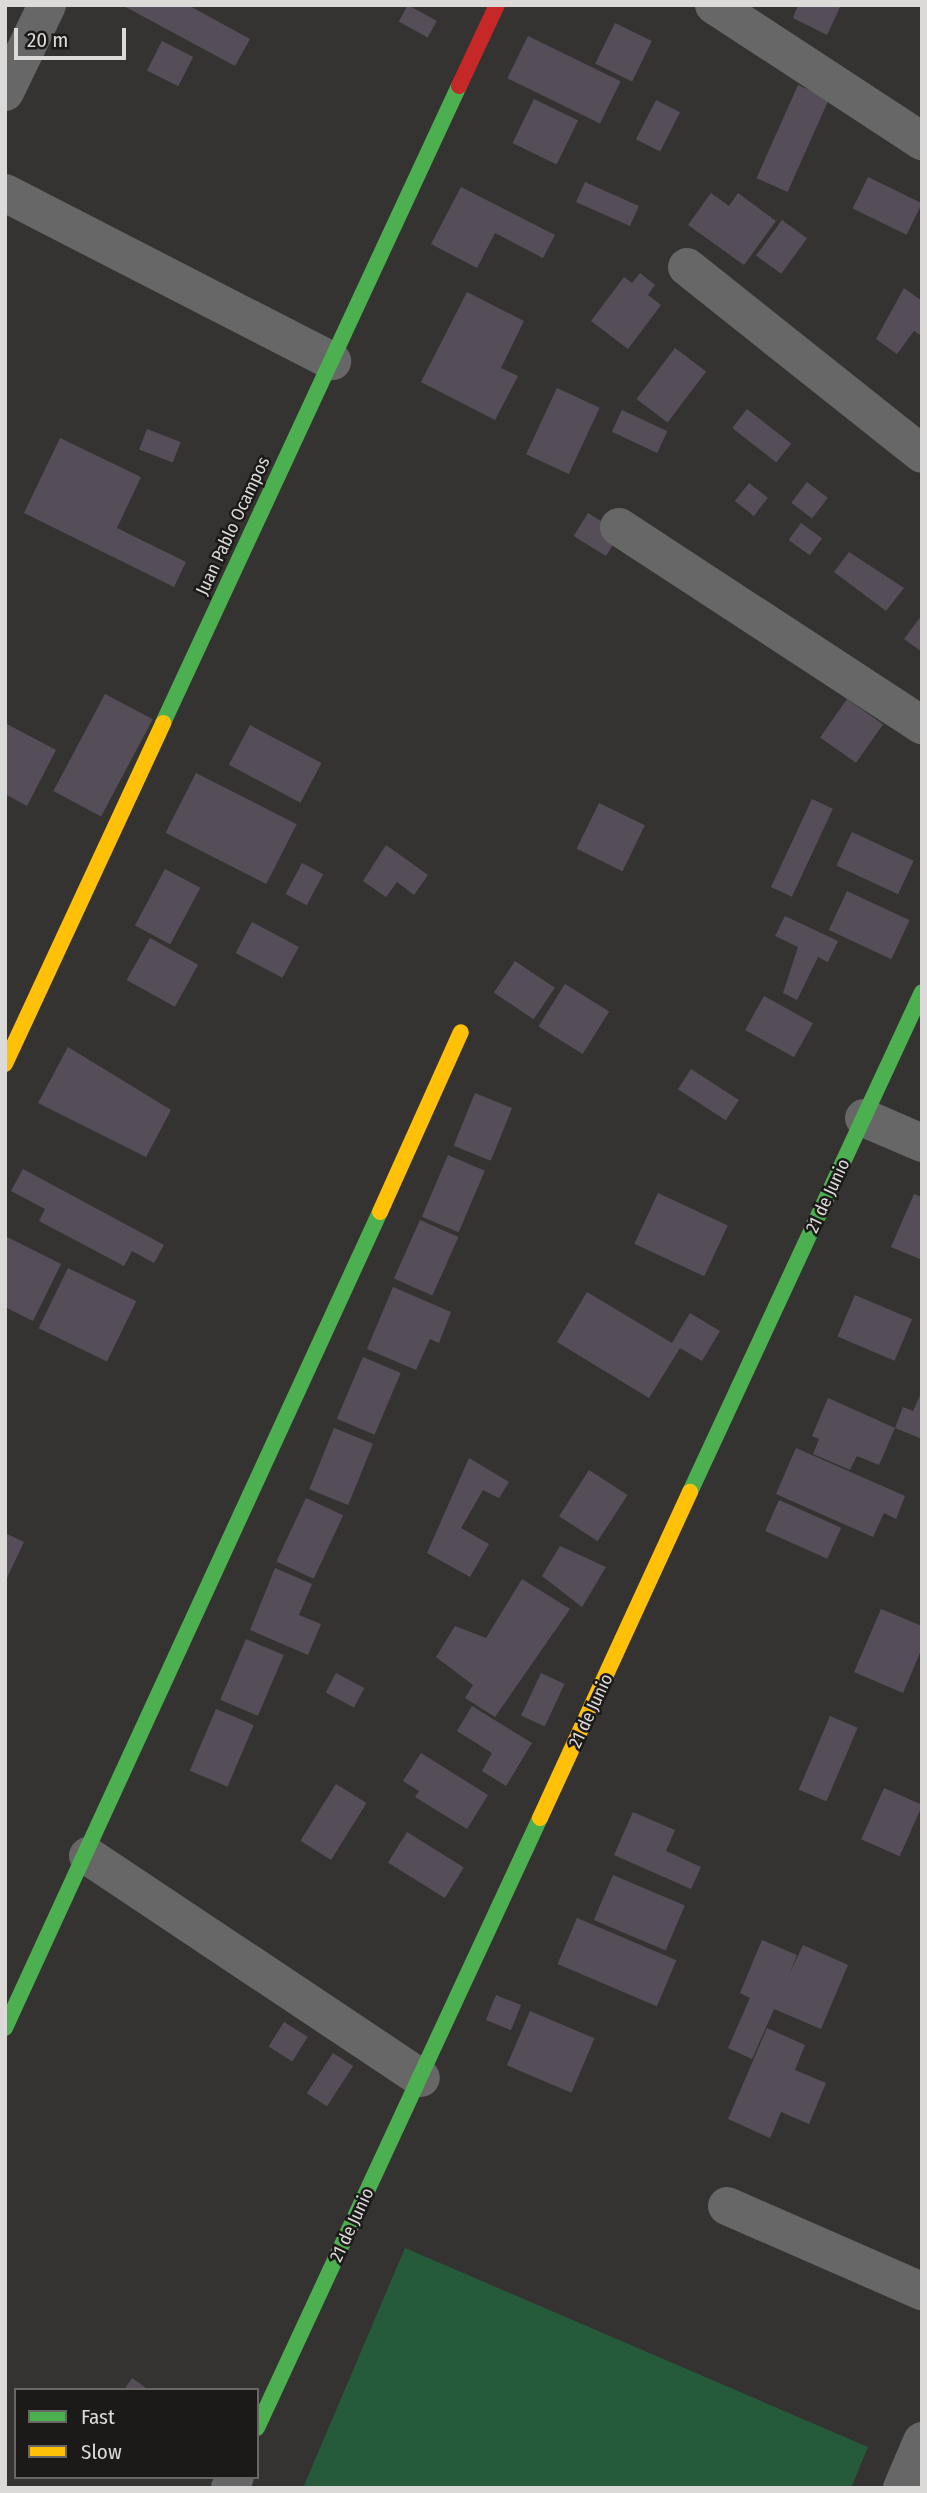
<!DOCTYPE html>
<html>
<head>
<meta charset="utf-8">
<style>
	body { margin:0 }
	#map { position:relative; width:927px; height:2493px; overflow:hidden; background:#353331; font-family:"Fira Sans Condensed",sans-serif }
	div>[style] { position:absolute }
	.green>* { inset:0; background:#255a3b }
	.building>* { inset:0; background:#554e59; transform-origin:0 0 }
	.street>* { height:38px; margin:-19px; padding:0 19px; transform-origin:19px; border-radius:19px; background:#676767 }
	.fast>* { height:16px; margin:-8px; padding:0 8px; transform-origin:8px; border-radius:8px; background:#4caf50 }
	.slow>* { height:16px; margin:-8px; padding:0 8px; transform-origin:8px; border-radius:8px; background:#ffc107 }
	.jam>* { height:16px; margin:-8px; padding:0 8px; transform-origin:8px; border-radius:8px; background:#c62828 }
	span { translate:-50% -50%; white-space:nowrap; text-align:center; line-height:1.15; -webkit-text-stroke:5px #1c1a19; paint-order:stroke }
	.street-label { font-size:18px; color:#dcdad8 }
	.frame { position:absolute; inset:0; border:7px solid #dcdad8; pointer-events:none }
	.legend { position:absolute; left:14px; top:2388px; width:245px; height:91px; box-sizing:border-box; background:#1c1a19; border:2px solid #696765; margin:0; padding:9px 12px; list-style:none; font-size:21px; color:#dcdad8 }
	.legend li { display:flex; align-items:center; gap:14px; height:35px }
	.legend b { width:35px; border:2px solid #696765 }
	.scale { position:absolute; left:14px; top:28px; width:112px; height:32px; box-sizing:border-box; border:4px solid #dcdad8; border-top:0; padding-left:9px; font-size:21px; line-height:24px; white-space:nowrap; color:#dcdad8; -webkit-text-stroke:5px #1c1a19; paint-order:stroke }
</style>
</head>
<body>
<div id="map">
	<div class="green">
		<i style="clip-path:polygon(405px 2248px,868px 2447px,851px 2488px,303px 2488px)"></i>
	</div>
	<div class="building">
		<i style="clip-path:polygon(122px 5px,188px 5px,250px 39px,235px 66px)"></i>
		<i style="left:408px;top:5px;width:33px;height:19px;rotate:29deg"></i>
		<i style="clip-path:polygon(798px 5px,836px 5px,840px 7px,827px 35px,793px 18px)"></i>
		<i style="left:615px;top:23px;width:41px;height:45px;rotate:26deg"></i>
		<i style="left:528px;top:36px;width:103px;height:47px;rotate:26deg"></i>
		<i style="left:162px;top:41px;width:35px;height:33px;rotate:27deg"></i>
		<i style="left:798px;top:85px;width:34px;height:102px;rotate:24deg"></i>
		<i style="left:534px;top:99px;width:49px;height:49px;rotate:26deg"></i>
		<i style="left:656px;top:100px;width:27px;height:44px;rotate:27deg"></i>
		<i style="left:868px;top:177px;width:60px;height:35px;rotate:26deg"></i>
		<i style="left:585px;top:182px;width:59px;height:22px;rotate:24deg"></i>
		<i style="clip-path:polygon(461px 187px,555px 235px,543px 258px,495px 233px,477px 268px,431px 244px)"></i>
		<i style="clip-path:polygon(711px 193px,729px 206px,738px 193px,776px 221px,744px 265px,688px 225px)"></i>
		<i style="left:782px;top:220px;width:31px;height:44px;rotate:36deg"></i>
		<i style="clip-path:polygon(640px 273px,655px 285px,648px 295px,661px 305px,628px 349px,591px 321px,624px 277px,632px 283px)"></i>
		<i style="clip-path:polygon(904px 288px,922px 301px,922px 336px,914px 331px,897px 354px,876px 339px)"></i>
		<i style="clip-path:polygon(467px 292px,524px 321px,501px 368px,518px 376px,495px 420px,421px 382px)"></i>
		<i style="left:675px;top:348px;width:39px;height:64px;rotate:37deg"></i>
		<i style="left:557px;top:388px;width:47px;height:73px;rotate:25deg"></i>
		<i style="left:747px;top:409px;width:56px;height:24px;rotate:38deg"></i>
		<i style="left:622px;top:410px;width:50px;height:24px;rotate:25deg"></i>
		<i style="left:147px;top:429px;width:36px;height:22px;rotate:21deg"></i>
		<i style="clip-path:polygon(60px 438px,141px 477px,117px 528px,186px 562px,174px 587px,24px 513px)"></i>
		<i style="left:807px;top:482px;width:26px;height:26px;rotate:37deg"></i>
		<i style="left:749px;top:483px;width:24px;height:23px;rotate:38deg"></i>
		<i style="left:588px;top:513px;width:38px;height:27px;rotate:32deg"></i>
		<i style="left:801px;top:523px;width:26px;height:21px;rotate:36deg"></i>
		<i style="clip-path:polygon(849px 552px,904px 588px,886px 611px,834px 572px)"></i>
		<i style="clip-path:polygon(922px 615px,922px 652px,904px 639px)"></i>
		<i style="left:105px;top:694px;width:54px;height:110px;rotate:28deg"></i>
		<i style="left:847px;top:699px;width:44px;height:47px;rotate:35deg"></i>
		<i style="clip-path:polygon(5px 723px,56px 750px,27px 806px,5px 794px)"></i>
		<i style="left:250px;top:725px;width:81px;height:45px;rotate:28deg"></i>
		<i style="left:196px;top:773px;width:113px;height:67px;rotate:27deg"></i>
		<i style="left:812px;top:799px;width:23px;height:97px;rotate:25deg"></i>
		<i style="left:599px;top:803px;width:51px;height:51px;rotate:26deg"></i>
		<i style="left:852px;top:832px;width:68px;height:37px;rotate:25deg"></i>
		<i style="clip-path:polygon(386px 845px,428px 875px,414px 895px,397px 882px,386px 897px,363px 881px)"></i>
		<i style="left:302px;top:863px;width:24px;height:35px;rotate:28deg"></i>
		<i style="left:165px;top:869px;width:40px;height:64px;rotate:28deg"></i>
		<i style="left:847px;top:891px;width:69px;height:43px;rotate:25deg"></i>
		<i style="clip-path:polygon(785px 916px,838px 941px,828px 962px,818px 957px,797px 1000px,783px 993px,798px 947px,775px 936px)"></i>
		<i style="left:252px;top:922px;width:53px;height:35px;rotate:28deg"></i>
		<i style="left:150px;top:938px;width:55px;height:48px;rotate:29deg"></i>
		<i style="left:515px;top:961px;width:48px;height:38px;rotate:34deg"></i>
		<i style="left:565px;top:984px;width:52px;height:50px;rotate:32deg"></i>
		<i style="left:764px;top:996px;width:56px;height:39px;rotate:29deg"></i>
		<i style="clip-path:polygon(68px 1047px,171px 1110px,146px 1157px,38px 1103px)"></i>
		<i style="left:691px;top:1069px;width:57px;height:24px;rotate:33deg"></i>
		<i style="left:475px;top:1093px;width:40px;height:57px;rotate:22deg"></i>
		<i style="left:448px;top:1155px;width:40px;height:67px;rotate:23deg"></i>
		<i style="clip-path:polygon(23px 1169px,164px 1245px,154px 1263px,132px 1251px,124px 1266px,39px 1221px,45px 1209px,11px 1191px)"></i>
		<i style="left:658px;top:1193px;width:77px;height:56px;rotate:25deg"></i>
		<i style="clip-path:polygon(914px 1194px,922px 1197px,922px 1260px,891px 1247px)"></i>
		<i style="left:420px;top:1220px;width:42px;height:64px;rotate:24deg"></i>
		<i style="clip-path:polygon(5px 1236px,61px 1264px,33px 1321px,5px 1307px)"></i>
		<i style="left:68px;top:1268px;width:76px;height:67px;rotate:26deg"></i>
		<i style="clip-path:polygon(393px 1287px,451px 1312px,439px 1343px,430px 1339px,416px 1370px,367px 1349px)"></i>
		<i style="clip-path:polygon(587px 1292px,672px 1343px,690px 1313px,720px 1331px,702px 1361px,680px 1348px,649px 1398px,557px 1342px)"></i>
		<i style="left:855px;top:1295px;width:62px;height:45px;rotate:23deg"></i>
		<i style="left:363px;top:1357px;width:41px;height:67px;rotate:23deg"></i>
		<i style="clip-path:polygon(922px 1391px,922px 1439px,895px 1428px,903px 1407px,913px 1411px)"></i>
		<i style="clip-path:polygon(828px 1398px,895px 1428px,879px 1465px,857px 1456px,850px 1470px,813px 1454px,819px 1439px,812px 1436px)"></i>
		<i style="left:334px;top:1428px;width:42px;height:66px;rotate:22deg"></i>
		<i style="clip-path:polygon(796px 1448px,905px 1496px,896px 1519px,884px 1513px,873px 1537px,776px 1494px)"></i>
		<i style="clip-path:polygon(469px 1458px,509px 1482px,499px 1498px,483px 1490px,461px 1528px,489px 1544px,470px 1577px,427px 1553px)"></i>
		<i style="left:589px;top:1470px;width:46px;height:55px;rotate:33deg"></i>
		<i style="left:306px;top:1498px;width:41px;height:70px;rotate:25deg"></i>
		<i style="left:779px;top:1500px;width:68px;height:34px;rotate:24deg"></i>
		<i style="clip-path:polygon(5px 1533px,24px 1542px,5px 1582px)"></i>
		<i style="clip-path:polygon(560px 1546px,606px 1567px,582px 1607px,542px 1576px)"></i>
		<i style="clip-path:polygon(275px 1568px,312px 1584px,299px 1615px,321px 1624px,308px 1655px,250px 1630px)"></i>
		<i style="clip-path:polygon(522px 1579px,570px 1609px,495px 1717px,465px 1698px,473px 1685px,436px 1657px,455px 1626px,486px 1638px)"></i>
		<i style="clip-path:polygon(881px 1609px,922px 1626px,922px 1648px,903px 1693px,854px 1672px)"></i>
		<i style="left:246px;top:1639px;width:41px;height:66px;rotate:23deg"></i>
		<i style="left:336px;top:1673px;width:32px;height:22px;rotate:28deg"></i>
		<i style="left:541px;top:1673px;width:26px;height:47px;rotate:25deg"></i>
		<i style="clip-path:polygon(472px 1706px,532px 1743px,506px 1786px,482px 1771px,492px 1753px,457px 1731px)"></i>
		<i style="left:216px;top:1709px;width:41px;height:67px;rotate:23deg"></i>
		<i style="left:830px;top:1716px;width:30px;height:80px;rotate:23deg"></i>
		<i style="clip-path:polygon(421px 1753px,488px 1795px,467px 1829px,415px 1797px,419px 1791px,403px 1781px)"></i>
		<i style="left:336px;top:1784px;width:36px;height:67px;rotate:32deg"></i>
		<i style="left:884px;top:1788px;width:42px;height:56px;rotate:24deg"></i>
		<i style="clip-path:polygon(633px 1812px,675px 1830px,666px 1851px,701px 1867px,691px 1889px,614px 1855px)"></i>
		<i style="left:407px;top:1832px;width:67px;height:36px;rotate:32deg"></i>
		<i style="left:613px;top:1875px;width:78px;height:49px;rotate:23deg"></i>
		<i style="left:577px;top:1918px;width:108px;height:50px;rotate:23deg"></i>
		<i style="clip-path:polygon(762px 1940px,797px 1955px,789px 1975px,803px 1945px,848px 1965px,821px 2029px,774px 2009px,752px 2059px,728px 2048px,750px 1998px,740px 1993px)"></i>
		<i style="left:496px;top:1995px;width:27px;height:27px;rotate:22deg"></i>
		<i style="left:530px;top:2011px;width:70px;height:59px;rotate:23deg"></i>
		<i style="left:284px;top:2022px;width:28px;height:29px;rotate:32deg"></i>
		<i style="clip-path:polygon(767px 2028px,805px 2045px,795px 2070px,826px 2083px,809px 2124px,781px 2112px,770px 2138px,728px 2119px)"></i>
		<i style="left:333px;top:2053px;width:24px;height:48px;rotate:33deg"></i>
		<i style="clip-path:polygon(132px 2378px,149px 2390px,124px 2390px)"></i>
	</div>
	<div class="street">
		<i style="left:714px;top:5px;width:249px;rotate:33.2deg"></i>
		<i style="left:5px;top:92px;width:97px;rotate:-64.2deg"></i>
		<i style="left:5px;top:193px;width:368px;rotate:27.2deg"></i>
		<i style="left:687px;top:267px;width:300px;rotate:38.5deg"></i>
		<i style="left:619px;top:527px;width:362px;rotate:33.2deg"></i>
		<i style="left:864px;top:1118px;width:63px;rotate:23.3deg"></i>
		<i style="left:88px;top:1856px;width:400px;rotate:33.7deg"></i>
		<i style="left:727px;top:2206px;width:213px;rotate:23.6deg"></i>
		<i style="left:230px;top:2488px;width:12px;rotate:-66deg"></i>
		<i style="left:902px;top:2488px;width:51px;rotate:-66.9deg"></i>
	</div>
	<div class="fast">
		<i style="left:163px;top:723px;width:702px;rotate:-65.08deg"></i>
		<i style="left:690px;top:1492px;width:551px;rotate:-65.11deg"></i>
		<i style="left:5px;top:2028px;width:898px;rotate:-65.32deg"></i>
		<i style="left:257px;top:2428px;width:672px;rotate:-65.11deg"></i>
	</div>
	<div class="slow">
		<i style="left:5px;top:1064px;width:376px;rotate:-65.1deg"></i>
		<i style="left:380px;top:1212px;width:197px;rotate:-65.8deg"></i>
		<i style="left:540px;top:1818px;width:359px;rotate:-65.3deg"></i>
	</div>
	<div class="jam">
		<i style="left:459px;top:86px;width:89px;rotate:-64.9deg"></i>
	</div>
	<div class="street-label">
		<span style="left:233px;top:526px;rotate:-65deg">Juan Pablo Ocampos</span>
		<span style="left:828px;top:1196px;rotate:-65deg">21 de Junio</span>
		<span style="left:591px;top:1711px;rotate:-65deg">21 de Junio</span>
		<span style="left:352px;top:2225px;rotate:-65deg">21 de Junio</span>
	</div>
	<div class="frame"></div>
	<ul class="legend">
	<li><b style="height:9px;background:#4caf50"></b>Fast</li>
	<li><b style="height:9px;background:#ffc107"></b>Slow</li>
	</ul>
	<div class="scale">20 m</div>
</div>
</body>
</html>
